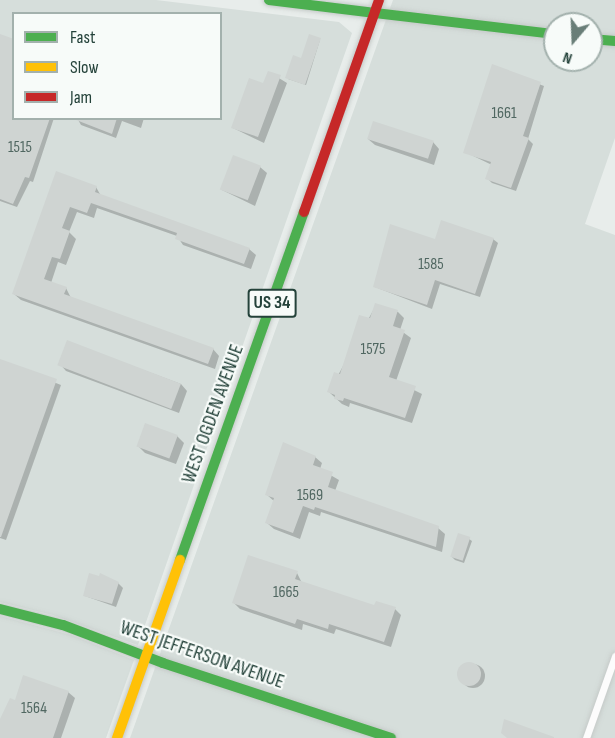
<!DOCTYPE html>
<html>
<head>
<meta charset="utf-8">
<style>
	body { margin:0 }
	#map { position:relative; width:615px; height:738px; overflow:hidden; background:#e8edeb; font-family:"Sofia Sans Condensed",sans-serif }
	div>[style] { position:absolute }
	.built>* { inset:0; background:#d6dedb }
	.shadow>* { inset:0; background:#0003 }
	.round { border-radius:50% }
	.building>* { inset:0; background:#cfd4d2; transform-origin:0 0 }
	.roads { filter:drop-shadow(0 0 2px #c5cac8) drop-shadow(0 0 2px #c5cac8) }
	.street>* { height:7px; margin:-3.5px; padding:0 3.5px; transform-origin:3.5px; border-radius:3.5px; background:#fcfcfc }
	.fast>* { height:10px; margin:-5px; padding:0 5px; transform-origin:5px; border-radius:5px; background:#4caf50 }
	.slow>* { height:10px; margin:-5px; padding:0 5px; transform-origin:5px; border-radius:5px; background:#ffc107 }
	.jam>* { height:10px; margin:-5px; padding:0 5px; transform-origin:5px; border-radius:5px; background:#c62828 }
	span { translate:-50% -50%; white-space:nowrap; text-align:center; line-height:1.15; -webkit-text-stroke:4.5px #f7fbf9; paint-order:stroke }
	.number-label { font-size:16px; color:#506761 }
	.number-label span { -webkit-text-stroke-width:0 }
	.shield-label span { padding:2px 4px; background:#f7fbf9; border:2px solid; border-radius:4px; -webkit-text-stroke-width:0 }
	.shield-label { font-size:18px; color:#24423a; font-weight:700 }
	.street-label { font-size:20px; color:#24423a }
	.legend { position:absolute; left:12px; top:12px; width:210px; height:108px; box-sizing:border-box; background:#f7fbf9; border:2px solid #a3b1ad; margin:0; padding:8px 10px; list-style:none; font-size:18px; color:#24423a }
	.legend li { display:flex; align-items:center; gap:12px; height:30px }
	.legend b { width:30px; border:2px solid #a3b1ad }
	.north { position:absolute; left:543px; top:12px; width:60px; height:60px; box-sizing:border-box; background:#f7fbf9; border:2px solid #a3b1ad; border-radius:50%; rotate:199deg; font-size:16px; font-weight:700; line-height:24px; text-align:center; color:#24423a }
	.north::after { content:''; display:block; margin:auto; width:21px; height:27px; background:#697e78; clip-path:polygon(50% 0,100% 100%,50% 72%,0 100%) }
</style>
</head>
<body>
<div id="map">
	<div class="built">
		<i style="clip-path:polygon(evenodd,0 0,156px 0,339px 22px,352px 33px,138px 645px,53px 615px,0 602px,0 0,14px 14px,220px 14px,220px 118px,14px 118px,14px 14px)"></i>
		<i style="clip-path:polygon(evenodd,393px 0,615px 0,615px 138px,585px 224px,615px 235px,615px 738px,130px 738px,393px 0,555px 24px,591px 24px,591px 60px,555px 60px,555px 24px)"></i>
		<i style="clip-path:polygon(0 616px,71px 635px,134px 660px,106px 738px,0 738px)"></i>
	</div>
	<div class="shadow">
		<i style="clip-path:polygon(0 36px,14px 118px,54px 118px,33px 182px,30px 181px,17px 207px,0 201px)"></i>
		<i style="clip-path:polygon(320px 40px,306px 85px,288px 79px,302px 60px)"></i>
		<i style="clip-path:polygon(493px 66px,544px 86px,528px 139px,533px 144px,516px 191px,492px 183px,487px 178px,492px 165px,465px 152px)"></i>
		<i style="clip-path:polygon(269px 72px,287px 83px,264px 143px,233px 128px,264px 85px)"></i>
		<i style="clip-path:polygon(77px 118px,144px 118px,141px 128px,122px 121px,116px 138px,81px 125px)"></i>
		<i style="clip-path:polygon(368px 139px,433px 142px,439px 149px,434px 165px,375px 145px)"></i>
		<i style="clip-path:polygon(260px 167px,267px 173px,255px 206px,222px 190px)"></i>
		<i style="clip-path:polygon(57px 173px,96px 187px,101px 196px,249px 249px,256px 255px,251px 269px,183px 245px,177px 236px,97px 208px,94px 218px,77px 212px,69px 232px,76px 239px,66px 265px,58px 262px,51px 283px,66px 288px,71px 298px,213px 349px,219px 356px,215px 369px,21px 300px,14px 294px)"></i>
		<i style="clip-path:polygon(493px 239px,498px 243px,480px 297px,440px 284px,432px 309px,375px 287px,436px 241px)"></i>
		<i style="clip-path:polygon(376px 305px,398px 312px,404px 318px,400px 330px,411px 338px,396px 381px,422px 394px,412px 423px,350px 403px,349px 407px,342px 404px,329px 392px)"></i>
		<i style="clip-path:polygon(68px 342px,181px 384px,187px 391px,179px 413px,66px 371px,60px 364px)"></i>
		<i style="clip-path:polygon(0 361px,61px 385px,6px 540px,0 538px)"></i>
		<i style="clip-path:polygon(177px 436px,184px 443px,176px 464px,145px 453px,139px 447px)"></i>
		<i style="clip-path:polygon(315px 457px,322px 463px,320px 469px,339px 480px,335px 491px,438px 528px,445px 534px,442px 552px,321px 512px,320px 516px,309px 512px,300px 539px,274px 529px,267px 523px,275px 502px,266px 494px)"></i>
		<i style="clip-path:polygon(469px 539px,472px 541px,464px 563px,455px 560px,452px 557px)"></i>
		<i style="clip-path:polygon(297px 573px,302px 583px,375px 607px,395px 609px,401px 615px,391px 647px,336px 629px,334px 634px,303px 624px,302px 630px,240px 609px,234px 603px)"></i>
		<i style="clip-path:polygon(118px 583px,123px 588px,116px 607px,85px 596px)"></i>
		<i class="round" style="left:461px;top:664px;width:24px;height:24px"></i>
		<i style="clip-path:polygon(68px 692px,75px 698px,61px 738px,0 738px,16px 702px)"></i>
	</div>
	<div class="building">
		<i style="clip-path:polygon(0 34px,14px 39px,14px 118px,50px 118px,29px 178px,25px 177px,13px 204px,0 199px)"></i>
		<i style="clip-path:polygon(309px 34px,321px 38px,305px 85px,285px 78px,293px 55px,301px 58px)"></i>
		<i style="clip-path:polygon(492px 64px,541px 82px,523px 136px,529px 138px,511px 188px,485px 179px,491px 162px,463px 153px)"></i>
		<i style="clip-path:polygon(268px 71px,281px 75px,258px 137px,231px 128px,249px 78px,263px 83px)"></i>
		<i style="clip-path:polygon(71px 118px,117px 118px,112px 134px)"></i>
		<i style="left:373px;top:121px;width:64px;height:19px;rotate:18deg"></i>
		<i style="left:233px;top:155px;width:30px;height:37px;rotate:21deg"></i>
		<i style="clip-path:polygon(56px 171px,97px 186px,95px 192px,250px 248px,244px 264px,175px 239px,177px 233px,91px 203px,87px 213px,70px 207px,62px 228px,70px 231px,60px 259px,52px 257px,44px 279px,67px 287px,64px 294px,214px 348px,208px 364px,12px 294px)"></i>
		<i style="clip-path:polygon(441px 220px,494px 238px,475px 294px,435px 280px,427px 305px,373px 287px,390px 224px,435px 239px)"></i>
		<i style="clip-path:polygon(375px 303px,398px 310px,393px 326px,405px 330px,389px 377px,416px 386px,405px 418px,344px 398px,343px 401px,334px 399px,335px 395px,327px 392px,334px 372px,340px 374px,359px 315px,370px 318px)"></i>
		<i style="left:67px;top:340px;width:122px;height:27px;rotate:21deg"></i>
		<i style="clip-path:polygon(0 359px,57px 379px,1px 537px,0 537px)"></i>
		<i style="left:145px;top:423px;width:35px;height:25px;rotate:20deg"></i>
		<i style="clip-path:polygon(283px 442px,316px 456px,313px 465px,333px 472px,328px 487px,439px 526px,436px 547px,315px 507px,314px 510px,303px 506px,293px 533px,265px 523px,274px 498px,265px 495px)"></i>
		<i style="left:458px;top:533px;width:13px;height:25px;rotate:18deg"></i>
		<i style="clip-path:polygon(248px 555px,298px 571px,295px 579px,374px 605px,376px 601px,396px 607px,384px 642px,329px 624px,328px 629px,297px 619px,295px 624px,232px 603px)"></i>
		<i style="clip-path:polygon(89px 573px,99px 576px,100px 573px,119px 582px,112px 604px,83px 596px)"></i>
		<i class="round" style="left:457px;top:662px;width:24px;height:24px"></i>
		<i style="clip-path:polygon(23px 675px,69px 691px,53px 738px,0 738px,0 719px,10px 698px,15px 700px)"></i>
		<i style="clip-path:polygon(504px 719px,554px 737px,554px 738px,507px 738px,501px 733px)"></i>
	</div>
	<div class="roads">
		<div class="street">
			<i style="left:586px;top:738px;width:87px;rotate:-70.5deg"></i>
		</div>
		<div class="fast">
			<i style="left:269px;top:0;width:107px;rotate:7deg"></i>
			<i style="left:375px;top:13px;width:181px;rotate:6.7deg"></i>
			<i style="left:591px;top:39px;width:24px;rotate:5deg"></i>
			<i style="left:180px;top:560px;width:369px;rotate:-70.4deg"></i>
			<i style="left:0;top:609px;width:65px;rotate:14.3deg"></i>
			<i style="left:63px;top:625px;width:107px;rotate:20.8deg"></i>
			<i style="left:163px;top:663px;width:240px;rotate:18.2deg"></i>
		</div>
		<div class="slow">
			<i style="left:117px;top:738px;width:189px;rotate:-70.5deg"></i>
		</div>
		<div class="jam">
			<i style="left:304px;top:212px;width:225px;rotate:-70.5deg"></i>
		</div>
	</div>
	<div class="number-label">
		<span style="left:504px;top:114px">1661</span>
		<span style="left:20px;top:148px">1515</span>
		<span style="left:431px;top:265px">1585</span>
		<span style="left:373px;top:350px">1575</span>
		<span style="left:310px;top:496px">1569</span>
		<span style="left:286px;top:593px">1665</span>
		<span style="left:34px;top:709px">1564</span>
	</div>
	<div class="shield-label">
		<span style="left:272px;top:303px">US 34</span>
	</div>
	<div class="street-label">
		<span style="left:213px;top:414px;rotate:-70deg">WEST OGDEN AVENUE</span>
		<span style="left:202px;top:655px;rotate:19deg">WEST JEFFERSON AVENUE</span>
	</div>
	<ul class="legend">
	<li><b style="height:8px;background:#4caf50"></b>Fast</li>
	<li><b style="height:8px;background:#ffc107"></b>Slow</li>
	<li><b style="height:8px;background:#c62828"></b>Jam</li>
	</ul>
	<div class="north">N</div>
</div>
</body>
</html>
